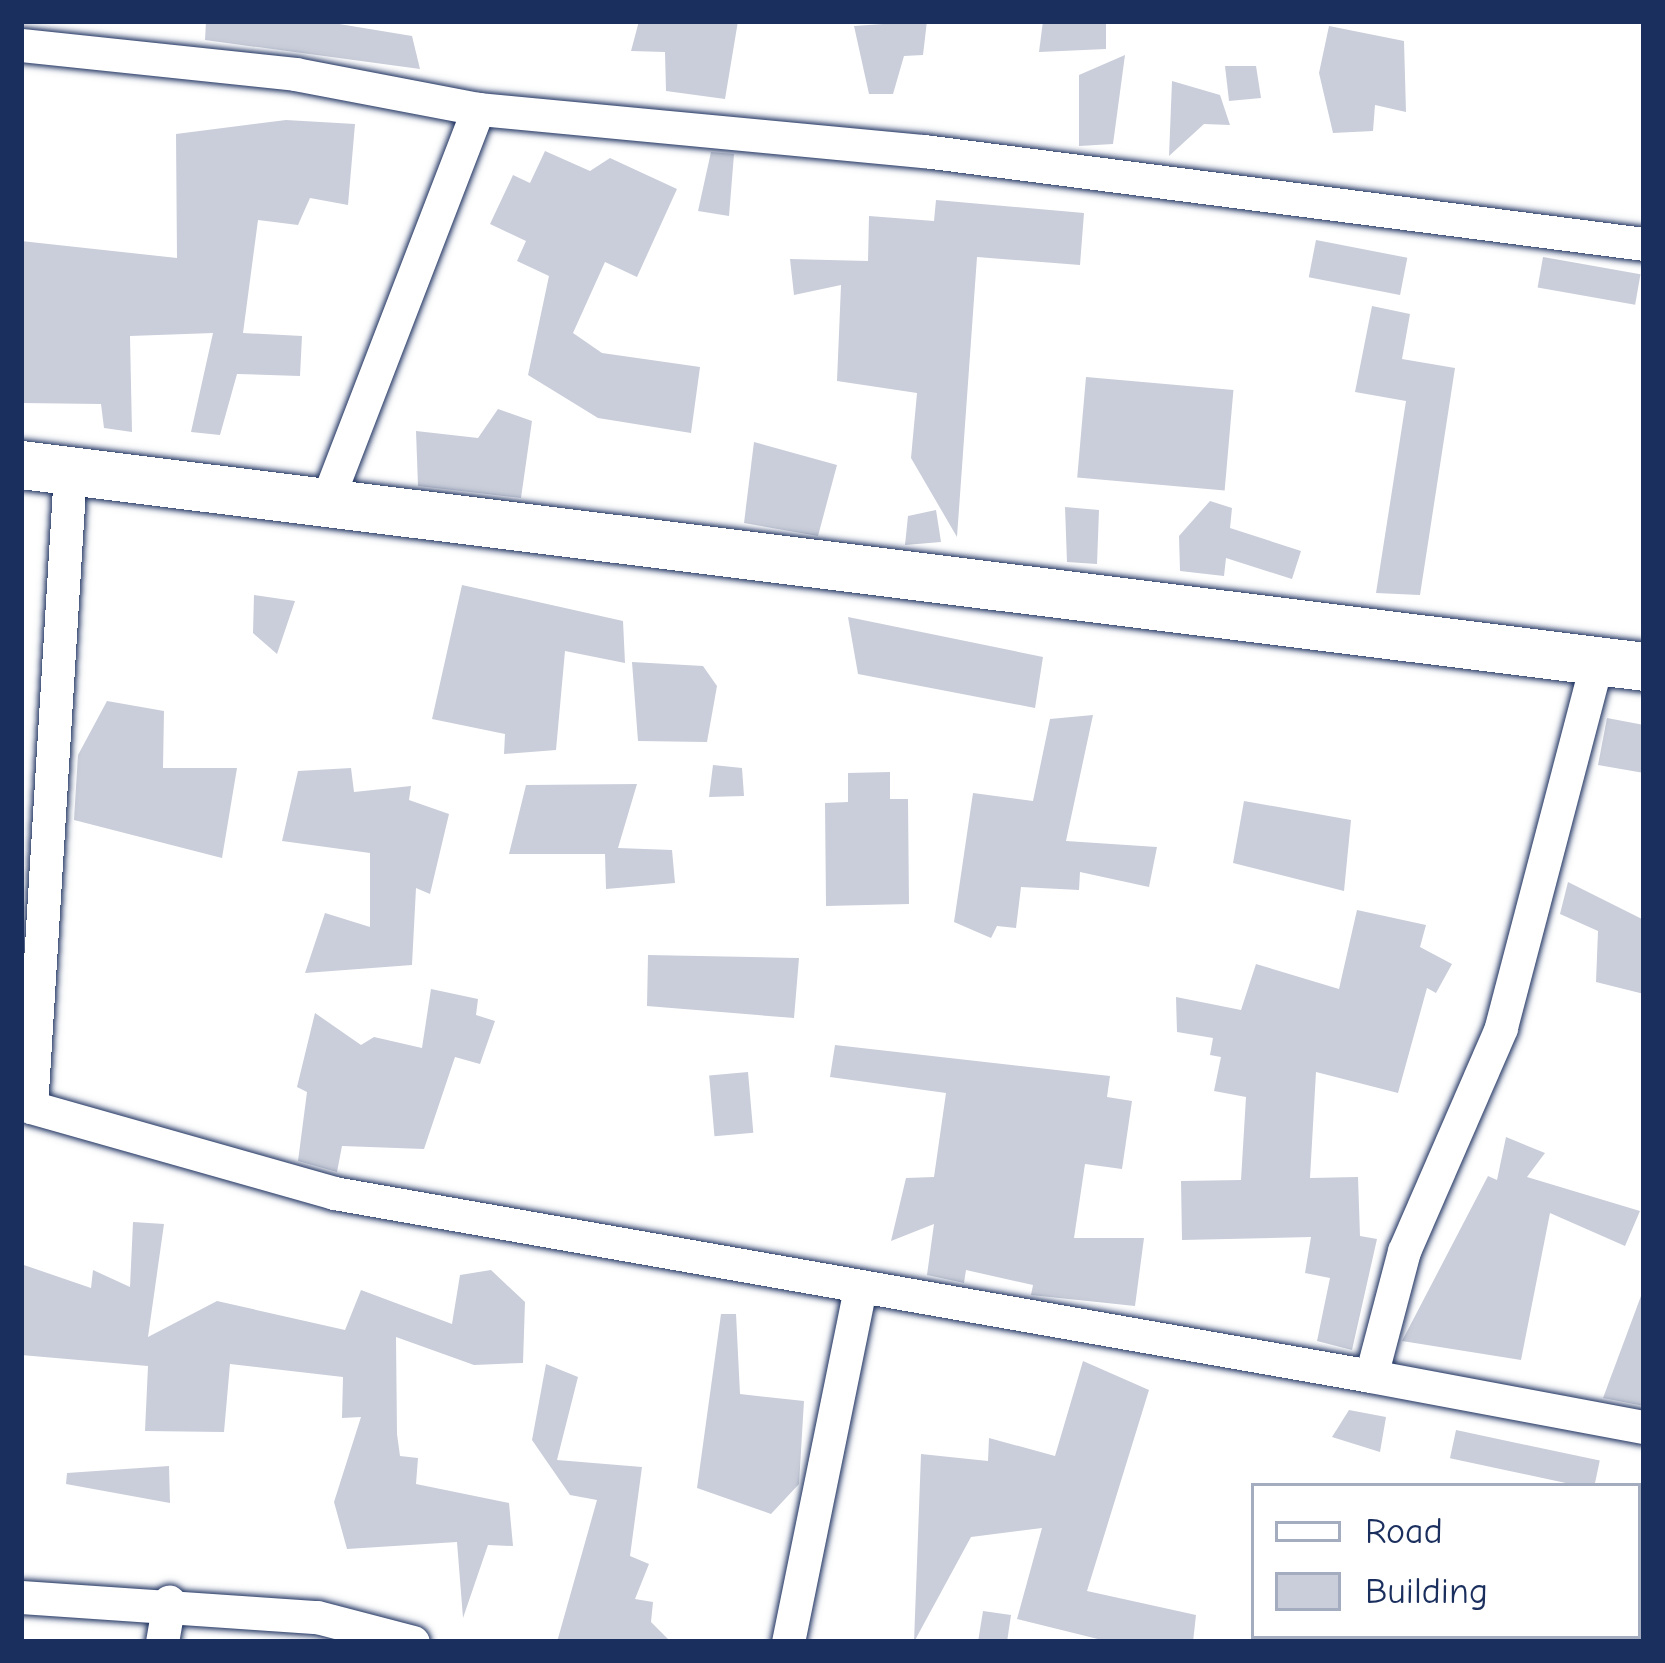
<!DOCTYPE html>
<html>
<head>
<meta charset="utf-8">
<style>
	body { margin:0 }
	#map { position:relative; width:1665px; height:1663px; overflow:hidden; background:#fff; font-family:"Comic Neue",sans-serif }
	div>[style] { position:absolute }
	.building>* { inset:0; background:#caceda; transform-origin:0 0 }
	.roads { filter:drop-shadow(0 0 3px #1b2f5e) drop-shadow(0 0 3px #1b2f5e) }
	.street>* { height:33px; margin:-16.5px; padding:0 16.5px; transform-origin:16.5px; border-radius:16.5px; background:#fff }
	.secondary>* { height:48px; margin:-24px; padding:0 24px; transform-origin:24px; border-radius:24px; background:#fff }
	span { translate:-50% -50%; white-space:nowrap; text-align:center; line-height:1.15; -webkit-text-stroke:9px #fff; paint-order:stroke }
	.frame { position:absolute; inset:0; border:24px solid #1b2f5e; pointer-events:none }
	.legend { position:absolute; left:1251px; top:1483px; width:390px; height:156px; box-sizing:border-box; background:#fff; border:3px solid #a4acbf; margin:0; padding:15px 21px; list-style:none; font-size:36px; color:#1b2f5e }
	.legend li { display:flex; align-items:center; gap:24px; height:60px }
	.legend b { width:60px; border:3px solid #a4acbf }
</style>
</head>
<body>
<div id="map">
	<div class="building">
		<i style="clip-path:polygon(206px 21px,321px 21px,412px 36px,420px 69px,205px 40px)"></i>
		<i style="clip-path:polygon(639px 21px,738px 21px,725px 99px,666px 91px,665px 52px,631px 51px)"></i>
		<i style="clip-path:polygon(927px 21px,923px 55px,904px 56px,893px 94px,869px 94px,854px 26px)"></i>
		<i style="clip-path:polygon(1043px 21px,1106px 21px,1106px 49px,1039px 52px)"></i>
		<i style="clip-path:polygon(1329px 26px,1404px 41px,1406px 112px,1375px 105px,1373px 131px,1333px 133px,1319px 73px)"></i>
		<i style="clip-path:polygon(1125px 55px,1113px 144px,1079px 146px,1079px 75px)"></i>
		<i style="clip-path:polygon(1225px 66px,1256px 66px,1261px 98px,1229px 101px)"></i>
		<i style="clip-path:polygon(1172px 81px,1220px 95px,1230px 125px,1204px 124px,1169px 156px)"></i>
		<i style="clip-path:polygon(286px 120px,355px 124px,348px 205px,310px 198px,298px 225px,258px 220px,243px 333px,302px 336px,300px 376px,237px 374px,220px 435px,191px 432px,213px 333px,130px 336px,132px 432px,104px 428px,101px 404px,21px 403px,21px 241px,177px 258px,176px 134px)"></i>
		<i style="clip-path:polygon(545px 151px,590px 171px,610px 158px,677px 189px,637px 277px,605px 262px,573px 333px,602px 353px,700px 367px,691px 433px,598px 418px,528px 375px,549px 276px,517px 261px,526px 241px,490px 224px,513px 175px,530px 183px)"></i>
		<i style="clip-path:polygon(711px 152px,734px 154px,729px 216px,698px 211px)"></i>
		<i style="clip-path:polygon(936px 200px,1084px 213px,1080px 265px,977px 257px,957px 537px,911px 458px,917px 393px,837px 381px,841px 285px,794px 295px,790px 259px,868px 261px,869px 216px,934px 221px)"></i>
		<i style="left:1316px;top:240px;width:93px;height:38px;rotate:11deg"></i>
		<i style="left:1543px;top:257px;width:99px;height:31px;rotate:10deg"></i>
		<i style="clip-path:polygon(1372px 306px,1410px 314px,1402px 359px,1455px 368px,1420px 595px,1376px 593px,1406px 401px,1355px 392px)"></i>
		<i style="left:1086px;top:377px;width:148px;height:101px;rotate:5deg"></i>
		<i style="clip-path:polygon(498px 409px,532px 421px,521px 498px,418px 486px,416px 431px,478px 438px)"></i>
		<i style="clip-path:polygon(754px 442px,837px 465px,818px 536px,744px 523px)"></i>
		<i style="clip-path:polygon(1210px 501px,1232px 508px,1230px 528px,1301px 551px,1292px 579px,1226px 558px,1224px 576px,1180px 571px,1179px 536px)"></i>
		<i style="clip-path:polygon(1065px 507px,1099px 510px,1097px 564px,1067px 562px)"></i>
		<i style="clip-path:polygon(936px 510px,941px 542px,905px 545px,908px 516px)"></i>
		<i style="clip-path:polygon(462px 585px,623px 621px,625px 663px,565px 651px,556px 750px,504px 754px,505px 734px,432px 719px)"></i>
		<i style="clip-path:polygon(254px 595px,295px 601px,277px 654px,253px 633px)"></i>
		<i style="clip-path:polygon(848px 617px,1043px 657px,1035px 708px,858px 674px)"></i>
		<i style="clip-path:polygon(632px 662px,703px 666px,717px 686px,707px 742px,638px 741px)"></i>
		<i style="clip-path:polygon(107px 701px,164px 711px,163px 768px,237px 768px,222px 858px,74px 820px,78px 755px)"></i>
		<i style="clip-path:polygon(1093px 715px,1066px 841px,1157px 847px,1149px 887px,1080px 872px,1079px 890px,1021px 887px,1016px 928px,997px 926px,991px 938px,954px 922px,973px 793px,1033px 801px,1050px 719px)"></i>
		<i style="clip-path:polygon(1607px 718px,1644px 725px,1644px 773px,1598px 765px)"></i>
		<i style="clip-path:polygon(713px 765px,742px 768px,744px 796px,709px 797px)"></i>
		<i style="clip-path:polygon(351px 768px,354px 792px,411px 786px,409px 800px,449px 814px,430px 894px,416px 888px,412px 965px,305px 973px,325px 913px,370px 927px,370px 853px,282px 841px,298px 771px)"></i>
		<i style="clip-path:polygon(890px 772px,890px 799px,908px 799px,909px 904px,826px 906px,825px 803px,848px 802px,848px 773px)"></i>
		<i style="clip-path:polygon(637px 784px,618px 848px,672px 850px,675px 883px,606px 889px,605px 854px,509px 854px,526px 785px)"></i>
		<i style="clip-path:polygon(1244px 801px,1351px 820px,1344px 891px,1233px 863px)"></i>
		<i style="clip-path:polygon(1568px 882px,1644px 920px,1644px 994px,1596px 982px,1598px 931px,1560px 914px)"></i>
		<i style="clip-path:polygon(1357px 910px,1426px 925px,1420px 947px,1452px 964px,1436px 993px,1427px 988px,1398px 1093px,1316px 1072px,1310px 1178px,1358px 1177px,1360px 1236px,1377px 1239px,1352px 1350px,1317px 1341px,1330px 1278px,1305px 1273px,1311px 1237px,1182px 1240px,1181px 1181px,1241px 1180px,1246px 1097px,1214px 1091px,1221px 1057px,1210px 1055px,1213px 1038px,1177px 1032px,1176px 997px,1241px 1010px,1256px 964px,1339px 989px)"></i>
		<i style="clip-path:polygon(648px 955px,799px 958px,794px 1018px,647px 1006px)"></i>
		<i style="clip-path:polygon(431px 989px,478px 999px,476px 1015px,495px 1021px,480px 1064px,455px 1057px,424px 1149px,342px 1146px,337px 1172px,298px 1161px,307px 1092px,297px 1087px,315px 1013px,361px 1045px,374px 1037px,422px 1048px)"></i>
		<i style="clip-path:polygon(835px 1045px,1110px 1076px,1107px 1097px,1132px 1101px,1122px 1169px,1085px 1164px,1074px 1238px,1144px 1238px,1135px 1306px,1031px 1295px,1033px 1285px,966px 1270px,964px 1283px,927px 1275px,934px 1224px,891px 1241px,906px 1178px,934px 1177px,946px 1093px,830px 1077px)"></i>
		<i style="left:748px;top:1072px;width:61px;height:39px;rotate:85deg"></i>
		<i style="clip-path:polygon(1506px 1137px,1545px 1153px,1527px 1177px,1640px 1211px,1625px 1246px,1550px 1213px,1521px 1360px,1402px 1341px,1488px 1176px,1497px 1180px)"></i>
		<i style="clip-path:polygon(133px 1222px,164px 1224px,148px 1337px,217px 1301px,345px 1330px,361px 1290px,452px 1324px,460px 1275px,491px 1270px,525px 1302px,523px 1363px,474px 1365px,396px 1337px,397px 1434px,400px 1456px,418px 1458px,416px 1484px,509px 1503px,513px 1546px,488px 1545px,463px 1618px,457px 1542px,347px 1549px,334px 1502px,361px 1417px,342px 1418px,343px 1377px,230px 1364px,224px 1432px,145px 1431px,148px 1366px,21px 1355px,21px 1264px,91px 1288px,93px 1270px,130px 1287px)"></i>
		<i style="clip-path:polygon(1641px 1296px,1644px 1296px,1644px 1406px,1603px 1398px)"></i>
		<i style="clip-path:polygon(721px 1314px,736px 1314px,740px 1394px,804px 1401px,799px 1484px,771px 1514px,697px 1488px)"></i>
		<i style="clip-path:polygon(1083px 1361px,1149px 1390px,1087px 1591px,1196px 1615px,1193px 1642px,1110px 1642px,1017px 1619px,1042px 1528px,971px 1537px,914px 1642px,921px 1454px,988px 1461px,989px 1438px,1055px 1456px)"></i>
		<i style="clip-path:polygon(546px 1364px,578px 1377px,557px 1460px,642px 1467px,630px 1556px,649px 1564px,635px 1599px,653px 1602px,651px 1622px,671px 1642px,557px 1642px,597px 1500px,570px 1495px,532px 1440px)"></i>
		<i style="clip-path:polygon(1349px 1410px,1386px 1417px,1380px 1452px,1332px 1437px)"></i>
		<i style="left:1456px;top:1430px;width:147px;height:29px;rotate:12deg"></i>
		<i style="clip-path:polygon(169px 1466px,170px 1503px,66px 1484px,67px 1473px)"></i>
		<i style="clip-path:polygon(983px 1611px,1011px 1615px,1007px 1642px,978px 1642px)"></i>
	</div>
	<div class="roads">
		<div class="street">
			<i style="left:21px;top:45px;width:276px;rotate:6deg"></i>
			<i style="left:295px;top:74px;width:186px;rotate:10.8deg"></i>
			<i style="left:70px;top:472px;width:636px;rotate:93.51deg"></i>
			<i style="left:31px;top:1107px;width:315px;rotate:15.8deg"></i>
			<i style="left:334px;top:1193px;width:1053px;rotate:10.01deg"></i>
			<i style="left:324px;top:508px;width:428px;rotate:-68.9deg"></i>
			<i style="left:478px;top:109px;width:448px;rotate:5.4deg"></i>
			<i style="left:924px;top:151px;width:726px;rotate:7.36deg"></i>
			<i style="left:1597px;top:661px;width:379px;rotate:104.7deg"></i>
			<i style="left:1501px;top:1028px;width:243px;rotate:113.5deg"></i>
			<i style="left:1404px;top:1251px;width:129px;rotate:104.8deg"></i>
			<i style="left:1371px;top:1376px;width:278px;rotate:10.6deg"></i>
			<i style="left:21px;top:1597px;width:297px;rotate:3.9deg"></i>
			<i style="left:317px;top:1617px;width:99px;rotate:14.6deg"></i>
			<i style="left:162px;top:1642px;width:41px;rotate:-80.1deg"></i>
			<i style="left:788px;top:1642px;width:356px;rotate:-78.5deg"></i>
		</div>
		<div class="secondary">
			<i style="left:21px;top:465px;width:1636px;rotate:7.09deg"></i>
		</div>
	</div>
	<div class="frame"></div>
	<ul class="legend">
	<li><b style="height:15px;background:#fff"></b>Road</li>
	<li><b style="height:33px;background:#caceda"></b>Building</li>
	</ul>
</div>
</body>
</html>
